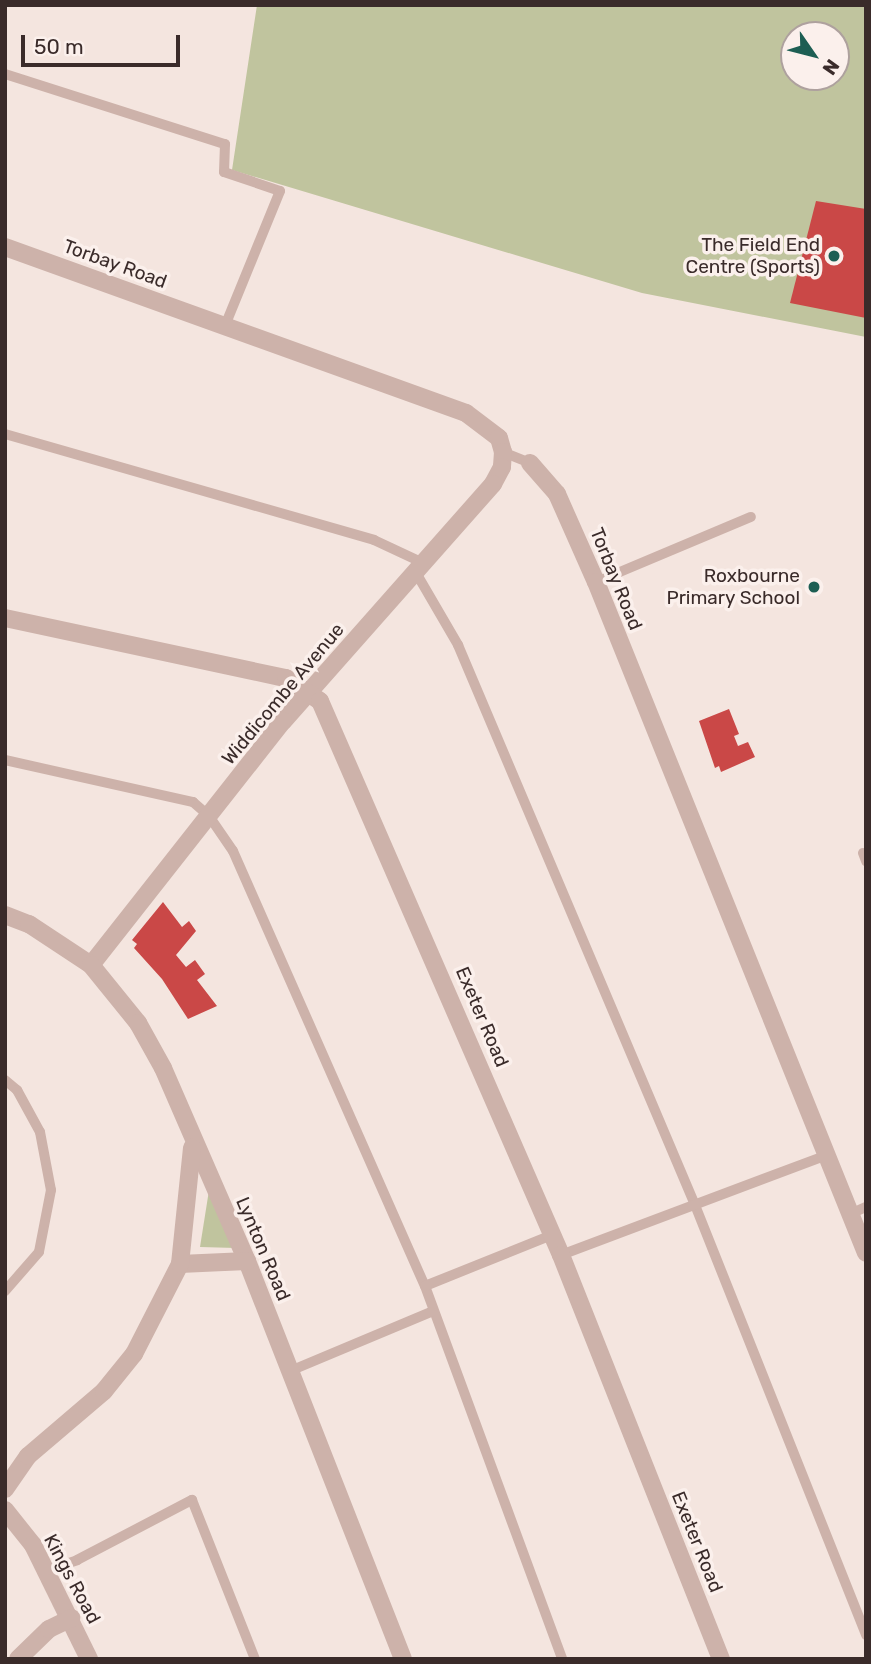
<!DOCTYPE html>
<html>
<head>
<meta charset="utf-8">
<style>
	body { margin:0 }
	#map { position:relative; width:871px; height:1664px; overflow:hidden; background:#f4e5df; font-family:Rubik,sans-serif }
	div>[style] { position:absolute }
	.green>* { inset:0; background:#c0c49e }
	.building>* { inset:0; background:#ca4847 }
	.lane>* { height:10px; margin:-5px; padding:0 5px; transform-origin:5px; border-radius:5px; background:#cdb2aa }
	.street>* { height:18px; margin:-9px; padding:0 9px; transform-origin:9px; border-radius:9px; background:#cdb2aa }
	.dots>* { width:19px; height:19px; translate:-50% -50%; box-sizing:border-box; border:4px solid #fbf0ec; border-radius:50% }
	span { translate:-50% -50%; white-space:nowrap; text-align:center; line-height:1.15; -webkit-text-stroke:7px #fbf0ec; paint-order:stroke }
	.poi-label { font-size:19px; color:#3a2b2a }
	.right { translate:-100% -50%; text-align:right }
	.street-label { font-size:19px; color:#3a2b2a }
	.frame { position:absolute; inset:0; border:7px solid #3a2b2a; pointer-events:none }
	.north { position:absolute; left:780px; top:21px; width:70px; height:70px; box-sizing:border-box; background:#fbf0ec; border:2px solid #aea19e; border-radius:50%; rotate:125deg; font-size:19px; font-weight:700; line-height:28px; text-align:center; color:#3a2b2a }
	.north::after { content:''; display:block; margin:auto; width:24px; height:32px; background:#1d5e53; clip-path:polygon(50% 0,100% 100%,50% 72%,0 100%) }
	.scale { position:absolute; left:21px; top:35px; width:159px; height:32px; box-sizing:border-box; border:4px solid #3a2b2a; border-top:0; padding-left:9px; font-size:21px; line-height:24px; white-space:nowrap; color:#3a2b2a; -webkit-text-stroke:5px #fbf0ec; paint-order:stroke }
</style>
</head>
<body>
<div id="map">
	<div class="green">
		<i style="clip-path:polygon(evenodd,257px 5px,866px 5px,866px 337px,642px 293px,232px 170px,257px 5px,794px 35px,836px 35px,836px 77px,794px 77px,794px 35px)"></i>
		<i style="clip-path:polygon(210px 1184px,236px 1248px,200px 1247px)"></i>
	</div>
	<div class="building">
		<i style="clip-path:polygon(816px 201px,866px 209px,866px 318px,790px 303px)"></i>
		<i style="clip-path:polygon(729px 709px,739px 734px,734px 736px,738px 746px,748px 742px,755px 757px,721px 772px,719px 766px,715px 768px,699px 721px)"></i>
		<i style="clip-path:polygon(163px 902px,182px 927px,189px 921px,196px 931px,176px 955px,186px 967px,195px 960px,205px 974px,197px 980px,217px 1006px,188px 1019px,162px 979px,134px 948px,137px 944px,132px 940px)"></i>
	</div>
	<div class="lane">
		<i style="left:5px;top:74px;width:231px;rotate:17.7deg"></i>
		<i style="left:225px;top:144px;width:28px;rotate:92deg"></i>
		<i style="left:224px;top:172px;width:59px;rotate:18.7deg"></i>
		<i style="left:280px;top:191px;width:146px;rotate:112.2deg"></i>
		<i style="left:5px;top:434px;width:384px;rotate:16deg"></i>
		<i style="left:374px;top:540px;width:52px;rotate:25.1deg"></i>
		<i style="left:503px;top:452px;width:29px;rotate:22deg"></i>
		<i style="left:415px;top:571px;width:86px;rotate:59.8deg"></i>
		<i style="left:458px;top:645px;width:608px;rotate:67.06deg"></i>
		<i style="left:695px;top:1205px;width:463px;rotate:68.3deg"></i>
		<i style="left:596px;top:582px;width:168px;rotate:-22.8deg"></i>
		<i style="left:5px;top:760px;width:193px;rotate:12.6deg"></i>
		<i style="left:193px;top:802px;width:21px;rotate:41deg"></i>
		<i style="left:209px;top:816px;width:42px;rotate:55.6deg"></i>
		<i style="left:233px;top:851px;width:475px;rotate:66.2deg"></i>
		<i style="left:425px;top:1286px;width:397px;rotate:69.8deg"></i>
		<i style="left:863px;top:853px;width:9px;rotate:69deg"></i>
		<i style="left:5px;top:1080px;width:16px;rotate:40deg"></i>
		<i style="left:17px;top:1090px;width:48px;rotate:61.3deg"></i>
		<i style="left:40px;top:1132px;width:59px;rotate:79.3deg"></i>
		<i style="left:51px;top:1190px;width:63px;rotate:101deg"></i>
		<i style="left:39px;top:1252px;width:52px;rotate:131.1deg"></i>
		<i style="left:850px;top:1214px;width:17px;rotate:-24deg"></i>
		<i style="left:561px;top:1255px;width:284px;rotate:-20.6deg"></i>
		<i style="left:425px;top:1286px;width:137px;rotate:-21.9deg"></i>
		<i style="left:290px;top:1371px;width:153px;rotate:-22.7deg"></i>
		<i style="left:44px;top:1571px;width:35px;rotate:-18deg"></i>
		<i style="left:77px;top:1560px;width:130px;rotate:-27.6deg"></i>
		<i style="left:192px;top:1500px;width:171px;rotate:68.4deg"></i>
	</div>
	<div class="street">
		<i style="left:5px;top:247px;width:490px;rotate:19.8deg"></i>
		<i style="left:466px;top:413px;width:41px;rotate:37.1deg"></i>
		<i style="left:499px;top:438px;width:15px;rotate:74deg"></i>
		<i style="left:503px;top:452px;width:15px;rotate:94deg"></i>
		<i style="left:502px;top:467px;width:19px;rotate:118deg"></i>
		<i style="left:493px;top:484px;width:317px;rotate:131.5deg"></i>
		<i style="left:283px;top:721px;width:310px;rotate:128.2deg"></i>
		<i style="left:530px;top:463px;width:41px;rotate:48.9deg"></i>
		<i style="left:557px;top:494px;width:96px;rotate:66.1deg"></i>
		<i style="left:596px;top:582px;width:723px;rotate:68.08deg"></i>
		<i style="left:5px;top:618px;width:287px;rotate:12.1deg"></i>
		<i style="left:286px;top:678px;width:41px;rotate:34.1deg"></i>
		<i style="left:320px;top:701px;width:604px;rotate:66.49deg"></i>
		<i style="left:561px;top:1255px;width:435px;rotate:68.4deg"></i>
		<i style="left:5px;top:915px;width:26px;rotate:21deg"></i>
		<i style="left:29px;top:924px;width:74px;rotate:33.5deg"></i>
		<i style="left:91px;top:965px;width:75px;rotate:51deg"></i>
		<i style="left:138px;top:1023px;width:51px;rotate:60.9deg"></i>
		<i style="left:163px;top:1068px;width:210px;rotate:66.5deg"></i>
		<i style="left:247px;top:1261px;width:427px;rotate:68.6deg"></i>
		<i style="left:180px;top:1264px;width:67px;rotate:-2.6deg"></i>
		<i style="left:5px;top:1489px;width:40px;rotate:-55.1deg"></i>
		<i style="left:28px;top:1456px;width:100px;rotate:-40.5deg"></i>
		<i style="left:104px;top:1391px;width:48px;rotate:-51deg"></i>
		<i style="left:134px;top:1354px;width:101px;rotate:-62.9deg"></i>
		<i style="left:180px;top:1264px;width:117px;rotate:-84.1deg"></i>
		<i style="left:5px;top:1510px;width:45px;rotate:51.3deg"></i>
		<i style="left:33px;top:1545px;width:127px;rotate:63.8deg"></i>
		<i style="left:18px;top:1659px;width:43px;rotate:-44.1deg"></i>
		<i style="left:49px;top:1629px;width:25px;rotate:-26deg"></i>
	</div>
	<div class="dots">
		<i style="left:834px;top:256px;background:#1d5e53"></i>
		<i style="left:814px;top:587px;background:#1d5e53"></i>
	</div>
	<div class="poi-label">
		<span class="right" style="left:820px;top:256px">The Field End<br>Centre (Sports)</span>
		<span class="right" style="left:800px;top:587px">Roxbourne<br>Primary School</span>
	</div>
	<div class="street-label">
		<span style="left:115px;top:264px;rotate:20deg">Torbay Road</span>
		<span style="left:616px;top:579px;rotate:68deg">Torbay Road</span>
		<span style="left:283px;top:694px;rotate:-50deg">Widdicombe Avenue</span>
		<span style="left:482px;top:1017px;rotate:67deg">Exeter Road</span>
		<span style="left:263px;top:1249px;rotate:67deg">Lynton Road</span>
		<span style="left:697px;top:1542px;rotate:68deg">Exeter Road</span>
		<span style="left:72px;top:1579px;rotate:62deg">Kings Road</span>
	</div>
	<div class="frame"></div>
	<div class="north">N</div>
	<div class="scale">50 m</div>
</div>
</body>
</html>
